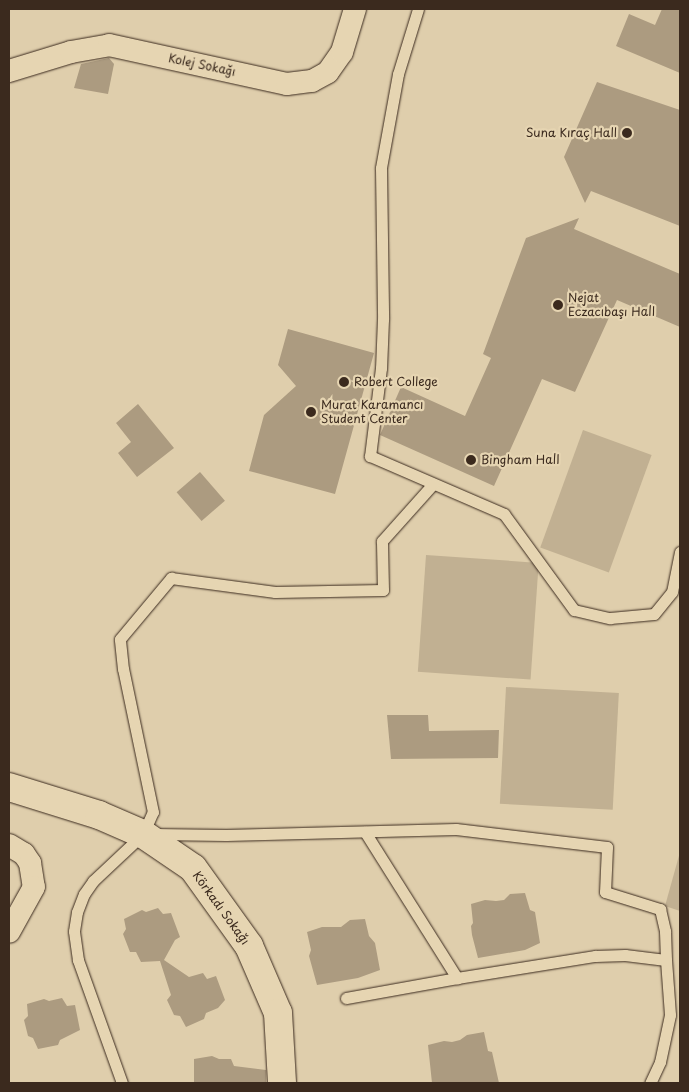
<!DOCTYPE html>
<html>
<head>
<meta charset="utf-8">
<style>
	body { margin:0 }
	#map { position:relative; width:689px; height:1092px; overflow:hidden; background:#dfceac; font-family:"Playpen Sans",sans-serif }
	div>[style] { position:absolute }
	.green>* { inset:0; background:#c1b092; transform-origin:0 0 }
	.building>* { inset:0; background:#ac9b80; transform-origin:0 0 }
	.roads { filter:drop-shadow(0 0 1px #3b2a1e) drop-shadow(0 0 1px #3b2a1e) }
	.service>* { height:11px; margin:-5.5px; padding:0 5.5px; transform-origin:5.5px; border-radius:5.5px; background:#e6d5b2 }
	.minor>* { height:22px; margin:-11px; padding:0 11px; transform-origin:11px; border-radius:11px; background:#e6d5b2 }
	.tertiary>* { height:28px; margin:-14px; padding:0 14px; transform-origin:14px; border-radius:14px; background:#e6d5b2 }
	.dots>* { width:14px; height:14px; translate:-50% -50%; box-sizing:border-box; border:2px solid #e6d5b2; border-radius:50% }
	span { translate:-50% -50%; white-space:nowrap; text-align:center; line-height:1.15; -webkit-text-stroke:4.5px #e6d5b2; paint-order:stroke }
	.street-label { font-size:12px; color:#3b2a1e }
	.poi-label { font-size:12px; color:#3b2a1e }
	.right { translate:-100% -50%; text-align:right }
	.left { translate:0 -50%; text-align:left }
	.frame { position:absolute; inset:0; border:10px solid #3b2a1e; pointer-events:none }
</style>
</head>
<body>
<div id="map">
	<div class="green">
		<i style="left:583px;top:430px;width:73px;height:125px;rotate:20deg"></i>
		<i style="left:426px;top:555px;width:113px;height:117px;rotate:4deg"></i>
		<i style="left:506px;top:687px;width:113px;height:117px;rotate:3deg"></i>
		<i style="clip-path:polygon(680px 852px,680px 911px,665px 906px)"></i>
	</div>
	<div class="building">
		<i style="clip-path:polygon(662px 9px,680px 9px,680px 73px,616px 46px,629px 14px,655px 25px)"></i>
		<i style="clip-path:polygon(109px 58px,114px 64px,108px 94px,74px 88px,81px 64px)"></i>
		<i style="clip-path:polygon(597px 82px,680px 110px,680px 226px,591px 191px,585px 203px,564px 157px)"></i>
		<i style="clip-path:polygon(579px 218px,574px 229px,680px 274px,680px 327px,617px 300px,575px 392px,542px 379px,494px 486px,380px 435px,401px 387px,465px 416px,491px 358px,483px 354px,526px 238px)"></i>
		<i style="clip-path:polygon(288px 329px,374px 353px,335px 494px,249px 471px,264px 415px,296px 386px,278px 365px)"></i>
		<i style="clip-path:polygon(138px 404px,174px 448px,137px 477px,118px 453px,131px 442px,116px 423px)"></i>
		<i style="left:200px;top:472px;width:38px;height:31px;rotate:49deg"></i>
		<i style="clip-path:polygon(387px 715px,428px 715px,429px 731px,499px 730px,498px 758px,391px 759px)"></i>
		<i style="clip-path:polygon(525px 893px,530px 910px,535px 912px,540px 943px,525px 950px,478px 958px,472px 935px,471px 926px,473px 923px,471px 904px,485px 900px,496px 901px,504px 900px,510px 894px)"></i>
		<i style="clip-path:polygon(158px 908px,163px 914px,171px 913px,180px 937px,175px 940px,164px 960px,189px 977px,203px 973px,207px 979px,216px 976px,225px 1000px,218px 1008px,206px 1013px,204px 1019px,186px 1027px,180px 1016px,174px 1015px,167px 1000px,171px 995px,160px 961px,141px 962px,136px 952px,130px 952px,123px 934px,126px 929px,124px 919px,142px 910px,146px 912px)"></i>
		<i style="clip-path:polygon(365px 919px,369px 936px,375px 943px,380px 970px,358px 978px,317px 985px,309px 956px,311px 950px,307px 932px,322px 927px,341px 927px,350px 920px)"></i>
		<i style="clip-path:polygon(62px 998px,67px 1006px,75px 1005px,80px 1030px,60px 1040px,58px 1045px,38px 1049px,33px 1038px,28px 1036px,24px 1020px,28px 1016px,27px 1004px,44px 999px,49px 1001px)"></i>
		<i style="clip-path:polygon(484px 1032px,488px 1051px,492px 1052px,499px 1083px,432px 1083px,428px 1045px,444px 1041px,452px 1042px,460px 1040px,467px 1035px)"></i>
		<i style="clip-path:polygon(212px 1056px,219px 1059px,231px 1059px,234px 1066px,266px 1070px,266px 1083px,194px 1083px,194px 1059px)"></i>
	</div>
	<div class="roads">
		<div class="service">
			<i style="left:418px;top:9px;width:68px;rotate:107.1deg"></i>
			<i style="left:398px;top:74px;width:96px;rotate:100.3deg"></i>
			<i style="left:381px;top:168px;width:151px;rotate:89.2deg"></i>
			<i style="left:383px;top:319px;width:49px;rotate:92.3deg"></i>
			<i style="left:381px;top:368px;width:89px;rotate:97.1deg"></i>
			<i style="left:370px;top:456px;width:146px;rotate:23.4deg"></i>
			<i style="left:504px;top:514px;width:119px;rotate:53.9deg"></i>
			<i style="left:574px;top:610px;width:37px;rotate:13deg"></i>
			<i style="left:610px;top:618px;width:44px;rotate:-5.2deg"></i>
			<i style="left:654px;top:614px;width:28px;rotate:-51deg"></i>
			<i style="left:672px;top:592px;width:41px;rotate:-78.7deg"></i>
			<i style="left:365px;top:832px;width:173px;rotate:57.8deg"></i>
			<i style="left:457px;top:978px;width:140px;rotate:-9.1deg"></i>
			<i style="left:595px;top:956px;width:30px;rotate:-2deg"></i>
			<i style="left:625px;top:955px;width:41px;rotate:7deg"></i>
			<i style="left:666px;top:960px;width:55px;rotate:85.8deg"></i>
			<i style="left:670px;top:1015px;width:48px;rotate:102deg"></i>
			<i style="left:660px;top:1062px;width:23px;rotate:115deg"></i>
			<i style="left:153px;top:834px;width:73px;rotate:0.8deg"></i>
			<i style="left:226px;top:835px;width:230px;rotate:-1.5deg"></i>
			<i style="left:456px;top:829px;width:152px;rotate:6.8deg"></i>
			<i style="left:607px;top:847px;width:45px;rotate:92.5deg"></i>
			<i style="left:605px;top:892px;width:58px;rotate:17.2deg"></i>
			<i style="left:660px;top:909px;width:23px;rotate:77deg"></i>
			<i style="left:665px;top:931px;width:29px;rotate:88deg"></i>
			<i style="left:346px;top:998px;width:113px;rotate:-10.2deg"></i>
			<i style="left:122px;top:1083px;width:131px;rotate:-109.7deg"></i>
			<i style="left:78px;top:960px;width:29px;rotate:-98deg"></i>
			<i style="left:74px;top:931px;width:19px;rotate:-81deg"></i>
			<i style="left:77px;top:912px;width:19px;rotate:-69deg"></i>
			<i style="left:84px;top:894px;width:16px;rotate:-55deg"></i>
			<i style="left:93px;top:881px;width:69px;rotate:-43.2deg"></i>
			<i style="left:143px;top:834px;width:24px;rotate:-66deg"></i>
			<i style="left:153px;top:812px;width:146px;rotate:-101.8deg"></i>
			<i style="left:123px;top:669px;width:30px;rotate:-96deg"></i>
			<i style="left:120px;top:639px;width:80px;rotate:-50.1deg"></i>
			<i style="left:171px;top:578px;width:105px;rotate:7.7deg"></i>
			<i style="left:275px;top:592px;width:108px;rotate:-1.1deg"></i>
			<i style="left:383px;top:590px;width:49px;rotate:-91.2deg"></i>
			<i style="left:382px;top:541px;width:76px;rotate:-48.2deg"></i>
		</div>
		<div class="minor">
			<i style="left:9px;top:71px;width:65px;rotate:-17deg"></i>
			<i style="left:71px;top:52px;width:39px;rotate:-10deg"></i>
			<i style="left:109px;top:45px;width:182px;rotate:12.4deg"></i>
			<i style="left:287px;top:84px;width:25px;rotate:-7deg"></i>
			<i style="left:312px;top:81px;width:18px;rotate:-29deg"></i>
			<i style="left:328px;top:72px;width:24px;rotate:-55deg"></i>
			<i style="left:342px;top:52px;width:45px;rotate:-73.2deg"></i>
			<i style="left:9px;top:845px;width:17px;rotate:31deg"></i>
			<i style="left:24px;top:854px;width:11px;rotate:56deg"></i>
			<i style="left:30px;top:863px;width:24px;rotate:81deg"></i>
			<i style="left:34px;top:887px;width:51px;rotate:119.1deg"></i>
		</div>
		<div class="tertiary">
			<i style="left:9px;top:787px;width:94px;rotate:17.3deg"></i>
			<i style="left:99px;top:815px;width:48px;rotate:23.4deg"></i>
			<i style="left:143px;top:834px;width:60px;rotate:34.2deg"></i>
			<i style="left:193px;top:868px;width:96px;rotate:54.3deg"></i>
			<i style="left:249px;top:946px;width:73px;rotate:66.6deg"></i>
			<i style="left:278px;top:1013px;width:70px;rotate:86.7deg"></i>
		</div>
	</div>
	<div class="dots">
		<i style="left:627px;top:133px;background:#3b2a1e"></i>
		<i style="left:558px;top:305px;background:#3b2a1e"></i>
		<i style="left:344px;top:382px;background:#3b2a1e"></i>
		<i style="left:311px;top:412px;background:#3b2a1e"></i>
		<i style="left:471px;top:460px;background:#3b2a1e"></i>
	</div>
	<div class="street-label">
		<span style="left:202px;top:65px;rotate:12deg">Kolej Sokağı</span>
		<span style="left:221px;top:908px;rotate:54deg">Körkadı Sokağı</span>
	</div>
	<div class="poi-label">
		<span class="right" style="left:617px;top:133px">Suna Kıraç Hall</span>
		<span class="left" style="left:568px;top:305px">Nejat<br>Eczacıbaşı Hall</span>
		<span class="left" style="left:354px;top:382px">Robert College</span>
		<span class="left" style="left:321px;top:412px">Murat Karamancı<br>Student Center</span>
		<span class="left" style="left:481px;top:460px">Bingham Hall</span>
	</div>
	<div class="frame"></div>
</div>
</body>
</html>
